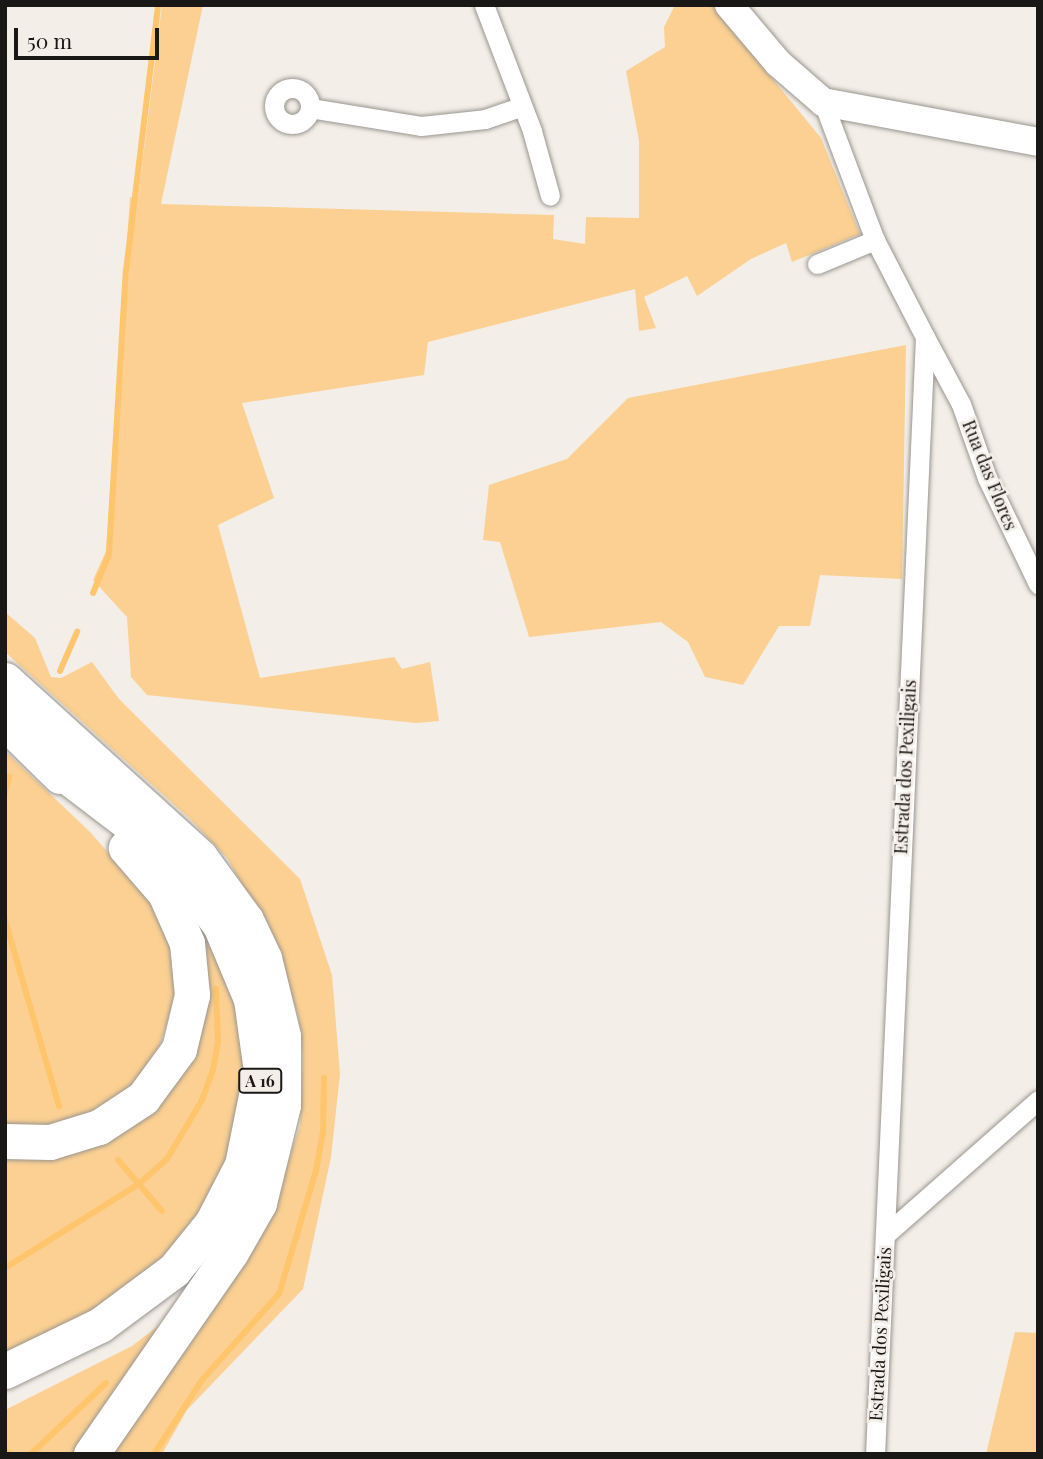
<!DOCTYPE html>
<html>
<head>
<meta charset="utf-8">
<style>
	body { margin:0 }
	#map { position:relative; width:1043px; height:1459px; overflow:hidden; background:#f3eee7; font-family:"Playfair Display",serif }
	div>[style] { position:absolute }
	.green>* { inset:0; background:#fbd092 }
	.stream>* { height:6px; margin:-3px; padding:0 3px; transform-origin:3px; border-radius:3px; background:#fec56d }
	.roads { filter:drop-shadow(0 0 2px #9a958f) drop-shadow(0 0 2px #9a958f) }
	.minor>* { height:19px; margin:-9.5px; padding:0 9.5px; transform-origin:9.5px; border-radius:9.5px; background:#fff }
	.minor>.ring { margin:-9.5px; padding:0; box-sizing:content-box; background:none; border:19px solid #fff; border-radius:50% }
	.secondary>* { height:28px; margin:-14px; padding:0 14px; transform-origin:14px; border-radius:14px; background:#fff }
	.motorway>* { height:35px; margin:-17.5px; padding:0 17.5px; transform-origin:17.5px; border-radius:17.5px; background:#fff }
	span { translate:-50% -50%; white-space:nowrap; text-align:center; line-height:1.15; -webkit-text-stroke:5px #f3eee7; paint-order:stroke }
	.shield-label span { padding:2px 5px; background:#f3eee7; border:2px solid; border-radius:5px; -webkit-text-stroke-width:0 }
	.shield-label { font-size:16px; color:#1a1816; font-weight:700 }
	.street-label { font-size:18px; color:#1a1816 }
	.frame { position:absolute; inset:0; border:7px solid #1a1816; pointer-events:none }
	.scale { position:absolute; left:14px; top:28px; width:145px; height:32px; box-sizing:border-box; border:4px solid #1a1816; border-top:0; padding-left:9px; font-size:21px; line-height:24px; white-space:nowrap; color:#1a1816; -webkit-text-stroke:5px #f3eee7; paint-order:stroke }
</style>
</head>
<body>
<div id="map">
	<div class="green">
		<i style="clip-path:polygon(162px 5px,203px 5px,161px 204px,554px 215px,553px 239px,585px 244px,586px 217px,639px 218px,639px 141px,626px 71px,665px 47px,664px 27px,675px 5px,712px 5px,821px 138px,860px 234px,792px 262px,786px 243px,751px 259px,697px 296px,687px 276px,644px 297px,656px 328px,639px 331px,635px 289px,428px 342px,424px 375px,242px 403px,274px 498px,218px 525px,260px 678px,394px 657px,402px 669px,430px 662px,439px 721px,416px 723px,147px 695px,131px 677px,127px 617px,93px 580px,106px 551px,130px 197px,138px 198px)"></i>
		<i style="clip-path:polygon(906px 345px,902px 579px,820px 575px,810px 626px,779px 626px,743px 685px,705px 677px,688px 642px,661px 622px,529px 637px,500px 542px,483px 540px,489px 485px,567px 459px,628px 398px)"></i>
		<i style="clip-path:polygon(5px 612px,35px 638px,51px 677px,61px 678px,92px 662px,119px 699px,300px 879px,332px 975px,340px 1074px,331px 1157px,303px 1289px,187px 1410px,162px 1454px,111px 1454px,269px 1219px,300px 1126px,303px 1057px,298px 1015px,271px 935px,227px 858px,190px 819px,5px 652px)"></i>
		<i style="clip-path:polygon(5px 751px,90px 832px,159px 911px,175px 961px,175px 997px,154px 1064px,133px 1087px,85px 1117px,38px 1128px,5px 1125px)"></i>
		<i style="clip-path:polygon(192px 915px,210px 936px,243px 1017px,251px 1082px,237px 1152px,211px 1203px,169px 1256px,90px 1316px,5px 1356px,5px 1154px,159px 1100px)"></i>
		<i style="clip-path:polygon(170px 1317px,80px 1454px,5px 1454px,5px 1410px,132px 1346px)"></i>
		<i style="clip-path:polygon(1015px 1332px,1038px 1333px,1038px 1454px,986px 1454px)"></i>
	</div>
	<div class="stream">
		<i style="left:93px;top:593px;width:42px;rotate:-67.7deg"></i>
		<i style="left:109px;top:554px;width:284px;rotate:-86.6deg"></i>
		<i style="left:126px;top:271px;width:268px;rotate:-83.1deg"></i>
		<i style="left:60px;top:671px;width:43px;rotate:-66.4deg"></i>
		<i style="left:5px;top:792px;width:16px;rotate:-75deg"></i>
		<i style="left:5px;top:920px;width:194px;rotate:73.8deg"></i>
		<i style="left:118px;top:1160px;width:67px;rotate:49.2deg"></i>
		<i style="left:5px;top:1268px;width:158px;rotate:-32.1deg"></i>
		<i style="left:139px;top:1184px;width:38px;rotate:-42deg"></i>
		<i style="left:167px;top:1159px;width:69px;rotate:-59.3deg"></i>
		<i style="left:202px;top:1100px;width:32px;rotate:-70deg"></i>
		<i style="left:213px;top:1070px;width:28px;rotate:-80deg"></i>
		<i style="left:218px;top:1042px;width:53px;rotate:-92.2deg"></i>
		<i style="left:5px;top:1451px;width:6px;rotate:31deg"></i>
		<i style="left:31px;top:1454px;width:103px;rotate:-43.4deg"></i>
		<i style="left:154px;top:1454px;width:88px;rotate:-57deg"></i>
		<i style="left:202px;top:1380px;width:115px;rotate:-48.2deg"></i>
		<i style="left:279px;top:1294px;width:128px;rotate:-73.3deg"></i>
		<i style="left:316px;top:1171px;width:39px;rotate:-80deg"></i>
		<i style="left:323px;top:1133px;width:55px;rotate:-89deg"></i>
	</div>
	<div class="roads">
		<div class="minor">
			<i style="left:484px;top:5px;width:135px;rotate:69.1deg"></i>
			<i style="left:532px;top:131px;width:67px;rotate:74.5deg"></i>
			<i class="ring" style="left:274px;top:88px;width:17px;height:17px"></i>
			<i style="left:823px;top:102px;width:147px;rotate:69.4deg"></i>
			<i style="left:875px;top:240px;width:109px;rotate:62.7deg"></i>
			<i style="left:925px;top:337px;width:1118px;rotate:92.56deg"></i>
			<i style="left:310px;top:108px;width:112px;rotate:9.2deg"></i>
			<i style="left:421px;top:126px;width:64px;rotate:-6.2deg"></i>
			<i style="left:485px;top:119px;width:37px;rotate:-19deg"></i>
			<i style="left:817px;top:264px;width:63px;rotate:-22.5deg"></i>
			<i style="left:925px;top:337px;width:76px;rotate:61.8deg"></i>
			<i style="left:961px;top:404px;width:78px;rotate:70.6deg"></i>
			<i style="left:987px;top:478px;width:118px;rotate:64.3deg"></i>
			<i style="left:885px;top:1235px;width:204px;rotate:-41.4deg"></i>
		</div>
		<div class="secondary">
			<i style="left:729px;top:5px;width:76px;rotate:49.8deg"></i>
			<i style="left:778px;top:63px;width:60px;rotate:40.9deg"></i>
			<i style="left:823px;top:102px;width:219px;rotate:10.5deg"></i>
		</div>
		<div class="motorway">
			<i style="left:5px;top:680px;width:263px;rotate:42.2deg"></i>
			<i style="left:200px;top:857px;width:78px;rotate:53.9deg"></i>
			<i style="left:246px;top:920px;width:42px;rotate:64.7deg"></i>
			<i style="left:264px;top:958px;width:80px;rotate:76.3deg"></i>
			<i style="left:283px;top:1036px;width:69px;rotate:90deg"></i>
			<i style="left:283px;top:1105px;width:101px;rotate:103.8deg"></i>
			<i style="left:259px;top:1203px;width:56px;rotate:119.7deg"></i>
			<i style="left:231px;top:1252px;width:246px;rotate:124.7deg"></i>
			<i style="left:5px;top:722px;width:77px;rotate:44.5deg"></i>
			<i style="left:5px;top:1141px;width:45px;rotate:1.3deg"></i>
			<i style="left:50px;top:1142px;width:51px;rotate:-17deg"></i>
			<i style="left:99px;top:1127px;width:53px;rotate:-33.4deg"></i>
			<i style="left:143px;top:1098px;width:61px;rotate:-53.7deg"></i>
			<i style="left:179px;top:1049px;width:56px;rotate:-76.5deg"></i>
			<i style="left:192px;top:995px;width:52px;rotate:-95.5deg"></i>
			<i style="left:187px;top:943px;width:55px;rotate:-113.7deg"></i>
			<i style="left:165px;top:893px;width:60px;rotate:-130.9deg"></i>
			<i style="left:5px;top:1371px;width:106px;rotate:-25.8deg"></i>
			<i style="left:100px;top:1325px;width:92px;rotate:-36.6deg"></i>
			<i style="left:174px;top:1270px;width:60px;rotate:-51deg"></i>
			<i style="left:212px;top:1223px;width:65px;rotate:-62.7deg"></i>
			<i style="left:242px;top:1165px;width:96px;rotate:-78.6deg"></i>
			<i style="left:261px;top:1071px;width:73px;rotate:-97.9deg"></i>
			<i style="left:251px;top:999px;width:80px;rotate:-112.7deg"></i>
			<i style="left:220px;top:925px;width:76px;rotate:-127deg"></i>
			<i style="left:174px;top:864px;width:42px;rotate:-136deg"></i>
			<i style="left:144px;top:835px;width:123px;rotate:-142.6deg"></i>
		</div>
	</div>
	<div class="shield-label">
		<span style="left:260px;top:1081px">A 16</span>
	</div>
	<div class="street-label">
		<span style="left:990px;top:475px;rotate:68deg">Rua das Flores</span>
		<span style="left:905px;top:767px;rotate:-87deg">Estrada dos Pexiligais</span>
		<span style="left:880px;top:1334px;rotate:-87deg">Estrada dos Pexiligais</span>
	</div>
	<div class="frame"></div>
	<div class="scale">50 m</div>
</div>
</body>
</html>
